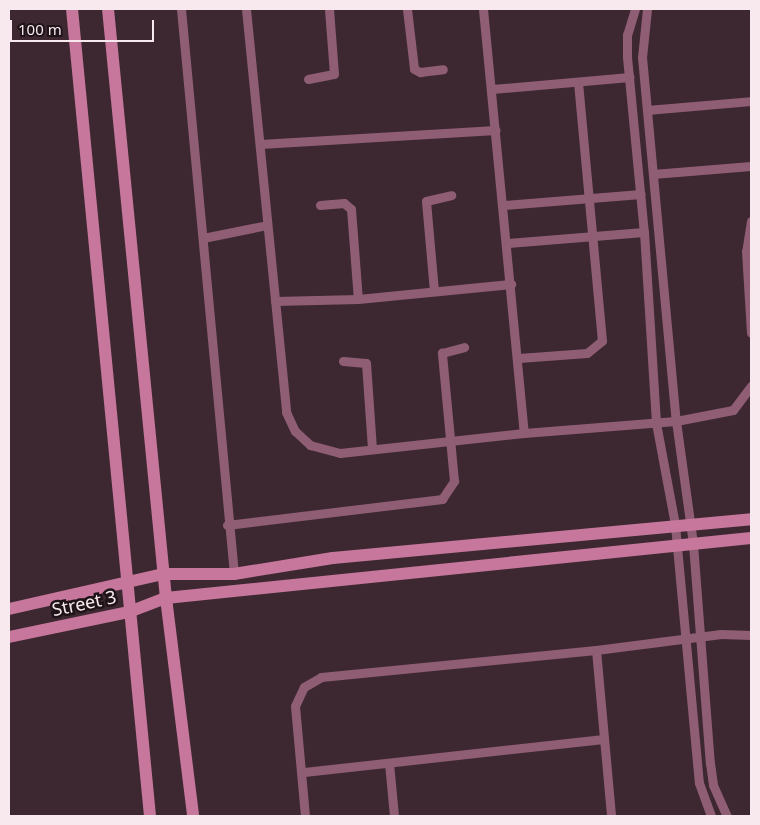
<!DOCTYPE html>
<html>
<head>
<meta charset="utf-8">
<style>
	body { margin:0 }
	#map { position:relative; width:760px; height:825px; overflow:hidden; background:#3d2831; font-family:"Noto Sans",sans-serif }
	div>[style] { position:absolute }
	.street>* { height:9px; margin:-4.5px; padding:0 4.5px; transform-origin:4.5px; border-radius:4.5px; background:#905e74 }
	.secondary>* { height:12px; margin:-6px; padding:0 6px; transform-origin:6px; border-radius:6px; background:#c6779b }
	span { translate:-50% -50%; white-space:nowrap; text-align:center; line-height:1.15; -webkit-text-stroke:5px #1e1418; paint-order:stroke }
	.street-label { font-size:18px; color:#f8e9ef }
	.frame { position:absolute; inset:0; border:10px solid #f8e9ef; pointer-events:none }
	.scale { position:absolute; left:10px; top:20px; width:144px; height:22px; box-sizing:border-box; border:2px solid #f8e9ef; border-top:0; padding-left:6px; font-size:15px; line-height:18px; white-space:nowrap; color:#f8e9ef; -webkit-text-stroke:4px #1e1418; paint-order:stroke }
</style>
</head>
<body>
<div id="map">
	<div class="street">
		<i style="left:181px;top:9px;width:567px;rotate:84.64deg"></i>
		<i style="left:246px;top:9px;width:405px;rotate:84.3deg"></i>
		<i style="left:286px;top:412px;width:21px;rotate:65deg"></i>
		<i style="left:295px;top:431px;width:21px;rotate:43deg"></i>
		<i style="left:310px;top:445px;width:31px;rotate:15deg"></i>
		<i style="left:340px;top:453px;width:185px;rotate:-6.2deg"></i>
		<i style="left:524px;top:433px;width:152px;rotate:-4.5deg"></i>
		<i style="left:676px;top:421px;width:58px;rotate:-10.9deg"></i>
		<i style="left:733px;top:410px;width:30px;rotate:-53deg"></i>
		<i style="left:407px;top:9px;width:60px;rotate:83.3deg"></i>
		<i style="left:414px;top:69px;width:7px;rotate:27deg"></i>
		<i style="left:420px;top:72px;width:23px;rotate:-7deg"></i>
		<i style="left:483px;top:9px;width:426px;rotate:84.5deg"></i>
		<i style="left:635px;top:9px;width:27px;rotate:107deg"></i>
		<i style="left:627px;top:35px;width:22px;rotate:90deg"></i>
		<i style="left:627px;top:57px;width:176px;rotate:84.5deg"></i>
		<i style="left:644px;top:232px;width:191px;rotate:86.4deg"></i>
		<i style="left:656px;top:423px;width:104px;rotate:79.4deg"></i>
		<i style="left:675px;top:525px;width:259px;rotate:84.7deg"></i>
		<i style="left:699px;top:783px;width:35px;rotate:70deg"></i>
		<i style="left:647px;top:9px;width:48px;rotate:95.9deg"></i>
		<i style="left:642px;top:57px;width:366px;rotate:84.7deg"></i>
		<i style="left:676px;top:421px;width:124px;rotate:82.1deg"></i>
		<i style="left:693px;top:544px;width:220px;rotate:85.6deg"></i>
		<i style="left:710px;top:763px;width:22px;rotate:82deg"></i>
		<i style="left:713px;top:785px;width:34px;rotate:66deg"></i>
		<i style="left:308px;top:79px;width:26px;rotate:-11deg"></i>
		<i style="left:334px;top:74px;width:65px;rotate:-94.4deg"></i>
		<i style="left:492px;top:89px;width:138px;rotate:-5deg"></i>
		<i style="left:647px;top:110px;width:104px;rotate:-4.9deg"></i>
		<i style="left:260px;top:144px;width:236px;rotate:-3.4deg"></i>
		<i style="left:653px;top:174px;width:98px;rotate:-4.7deg"></i>
		<i style="left:320px;top:205px;width:24px;rotate:-5deg"></i>
		<i style="left:344px;top:203px;width:9px;rotate:41deg"></i>
		<i style="left:351px;top:209px;width:90px;rotate:85.6deg"></i>
		<i style="left:504px;top:205px;width:137px;rotate:-4.6deg"></i>
		<i style="left:751px;top:221px;width:30px;rotate:99deg"></i>
		<i style="left:746px;top:251px;width:82px;rotate:86.5deg"></i>
		<i style="left:203px;top:238px;width:65px;rotate:-11.5deg"></i>
		<i style="left:508px;top:243px;width:136px;rotate:-4.6deg"></i>
		<i style="left:434px;top:291px;width:90px;rotate:-95.1deg"></i>
		<i style="left:426px;top:201px;width:26px;rotate:-13deg"></i>
		<i style="left:275px;top:301px;width:83px;rotate:-1.4deg"></i>
		<i style="left:358px;top:299px;width:154px;rotate:-5.6deg"></i>
		<i style="left:519px;top:358px;width:68px;rotate:-4.2deg"></i>
		<i style="left:587px;top:353px;width:19px;rotate:-39deg"></i>
		<i style="left:602px;top:341px;width:259px;rotate:-95.3deg"></i>
		<i style="left:343px;top:361px;width:23px;rotate:5deg"></i>
		<i style="left:366px;top:363px;width:86px;rotate:86deg"></i>
		<i style="left:227px;top:525px;width:217px;rotate:-6.9deg"></i>
		<i style="left:442px;top:499px;width:22px;rotate:-56deg"></i>
		<i style="left:454px;top:481px;width:129px;rotate:-95.4deg"></i>
		<i style="left:442px;top:353px;width:23px;rotate:-15deg"></i>
		<i style="left:596px;top:650px;width:167px;rotate:84.8deg"></i>
		<i style="left:389px;top:763px;width:53px;rotate:84.6deg"></i>
		<i style="left:304px;top:772px;width:299px;rotate:-6.3deg"></i>
		<i style="left:305px;top:816px;width:110px;rotate:-95.2deg"></i>
		<i style="left:295px;top:706px;width:21px;rotate:-65deg"></i>
		<i style="left:304px;top:687px;width:20px;rotate:-30deg"></i>
		<i style="left:321px;top:677px;width:276px;rotate:-5.6deg"></i>
		<i style="left:596px;top:650px;width:126px;rotate:-7.3deg"></i>
		<i style="left:721px;top:634px;width:30px;rotate:2deg"></i>
	</div>
	<div class="secondary">
		<i style="left:72px;top:9px;width:811px;rotate:84.48deg"></i>
		<i style="left:108px;top:9px;width:592px;rotate:84.38deg"></i>
		<i style="left:166px;top:598px;width:220px;rotate:82.9deg"></i>
		<i style="left:9px;top:609px;width:158px;rotate:-12.8deg"></i>
		<i style="left:163px;top:574px;width:71px"></i>
		<i style="left:234px;top:574px;width:100px;rotate:-9.2deg"></i>
		<i style="left:333px;top:558px;width:420px;rotate:-5.3deg"></i>
		<i style="left:9px;top:637px;width:123px;rotate:-11.8deg"></i>
		<i style="left:129px;top:612px;width:40px;rotate:-21deg"></i>
		<i style="left:166px;top:598px;width:588px;rotate:-5.86deg"></i>
	</div>
	<div class="street-label">
		<span style="left:84px;top:603px;rotate:-12deg">Street 3</span>
	</div>
	<div class="frame"></div>
	<div class="scale">100 m</div>
</div>
</body>
</html>
